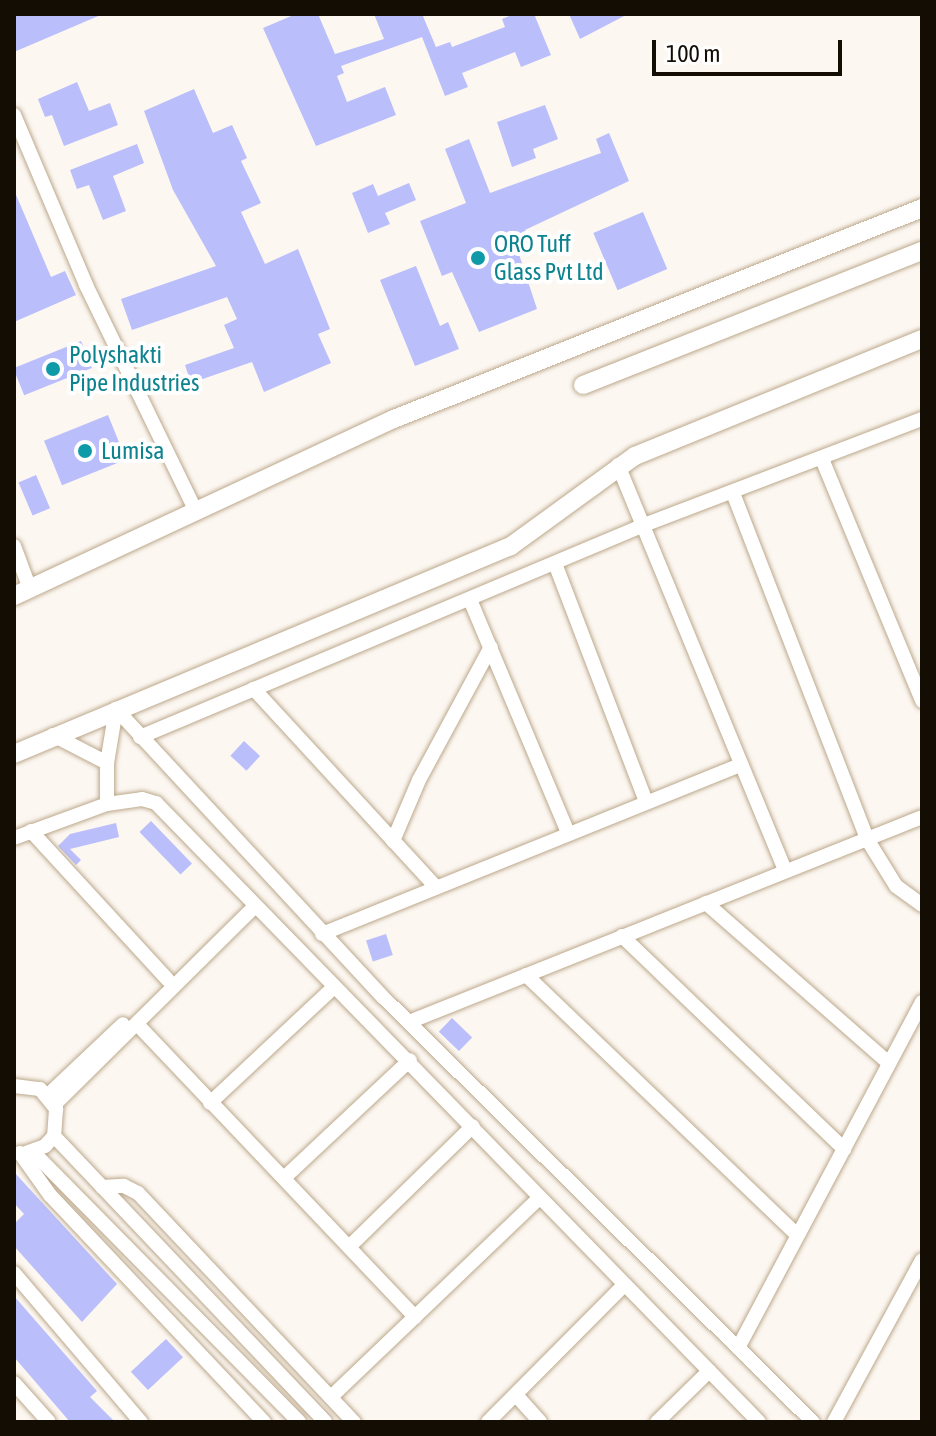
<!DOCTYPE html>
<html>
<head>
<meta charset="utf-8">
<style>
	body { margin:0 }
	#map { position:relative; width:936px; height:1436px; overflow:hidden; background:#fcf7f1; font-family:"Asap Condensed",sans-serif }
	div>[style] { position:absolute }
	.building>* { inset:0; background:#babefb; transform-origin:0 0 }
	.roads { filter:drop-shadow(0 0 2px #bca88b) drop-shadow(0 0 2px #bca88b) }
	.minor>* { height:14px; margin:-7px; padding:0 7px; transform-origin:7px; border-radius:7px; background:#fff }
	.major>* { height:18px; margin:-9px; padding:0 9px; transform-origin:9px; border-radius:9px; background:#fff }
	.dots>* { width:22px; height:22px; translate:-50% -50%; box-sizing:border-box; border:4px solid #fff; border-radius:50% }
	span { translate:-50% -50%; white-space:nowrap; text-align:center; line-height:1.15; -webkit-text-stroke:8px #fff; paint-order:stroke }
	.culture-label { font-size:24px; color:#0d838f }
	.left { translate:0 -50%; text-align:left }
	.frame { position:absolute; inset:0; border:16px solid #140d04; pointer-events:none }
	.scale { position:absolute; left:652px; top:40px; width:190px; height:36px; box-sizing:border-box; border:4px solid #140d04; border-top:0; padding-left:10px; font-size:24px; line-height:28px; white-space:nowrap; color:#140d04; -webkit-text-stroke:6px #fff; paint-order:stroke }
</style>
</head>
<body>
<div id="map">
	<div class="building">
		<i style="clip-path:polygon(14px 14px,103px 14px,14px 52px)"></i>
		<i style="clip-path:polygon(296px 14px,318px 14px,335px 54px,384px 39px,374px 14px,422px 14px,436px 47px,450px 42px,452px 47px,505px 27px,502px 19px,514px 14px,534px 14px,551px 55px,521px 67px,515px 52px,462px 73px,468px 87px,445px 96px,422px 37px,341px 66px,344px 73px,337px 76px,347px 102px,385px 87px,396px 115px,316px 146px,263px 28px)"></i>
		<i style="clip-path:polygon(569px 14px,628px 14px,580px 39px)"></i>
		<i style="clip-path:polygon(77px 82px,89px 111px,110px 103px,118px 125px,64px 146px,52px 115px,45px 117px,38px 99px)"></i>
		<i style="clip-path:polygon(194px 89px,213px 133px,232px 125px,247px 158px,241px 161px,261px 203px,241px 212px,265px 264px,298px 249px,330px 329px,318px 334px,331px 363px,264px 392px,252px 362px,191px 383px,185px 365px,234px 348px,224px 325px,237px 319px,227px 297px,132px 330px,121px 299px,216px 266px,173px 190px,144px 111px)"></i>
		<i style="clip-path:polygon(545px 105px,558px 139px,533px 149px,536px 158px,512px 167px,497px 122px)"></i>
		<i style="clip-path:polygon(609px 133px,629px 181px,525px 230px,529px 240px,516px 245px,537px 309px,479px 332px,452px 272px,442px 276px,420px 221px,466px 203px,445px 149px,469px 139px,490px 193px,601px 153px,596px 139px)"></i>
		<i style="clip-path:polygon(137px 144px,144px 163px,113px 176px,126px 211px,103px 220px,89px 185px,77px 189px,70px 170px)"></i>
		<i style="clip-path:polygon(409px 183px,416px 200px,385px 213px,390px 224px,368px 233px,352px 193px,373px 184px,378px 196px)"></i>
		<i style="clip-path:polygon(14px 190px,51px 277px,65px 271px,76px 295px,14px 322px)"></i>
		<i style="left:643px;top:212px;width:62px;height:54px;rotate:67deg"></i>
		<i style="clip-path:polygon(416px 266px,440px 326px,448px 322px,459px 349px,415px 366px,380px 280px)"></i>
		<i style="left:81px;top:341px;width:29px;height:73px;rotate:68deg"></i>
		<i style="left:108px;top:415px;width:48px;height:69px;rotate:68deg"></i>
		<i style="left:36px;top:475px;width:36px;height:19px;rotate:67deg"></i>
		<i style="left:244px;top:741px;width:22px;height:20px;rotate:43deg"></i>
		<i style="left:151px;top:821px;width:59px;height:16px;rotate:46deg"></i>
		<i style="clip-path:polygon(116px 823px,119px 837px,70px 849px,81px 860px,76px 865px,58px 846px,70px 834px)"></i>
		<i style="left:386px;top:934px;width:22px;height:21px;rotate:72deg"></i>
		<i style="left:452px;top:1018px;width:28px;height:19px;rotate:44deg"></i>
		<i style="clip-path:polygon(14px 1172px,117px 1284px,82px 1322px,14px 1246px,14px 1224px,24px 1214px,14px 1203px)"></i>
		<i style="clip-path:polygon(14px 1296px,97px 1391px,90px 1397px,115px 1422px,70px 1422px,14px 1357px)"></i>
		<i style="left:166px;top:1339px;width:25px;height:48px;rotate:47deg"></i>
	</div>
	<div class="roads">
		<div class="minor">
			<i style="left:14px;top:115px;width:185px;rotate:67deg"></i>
			<i style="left:86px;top:285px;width:249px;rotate:64.1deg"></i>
			<i style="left:822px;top:459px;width:262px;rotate:67.5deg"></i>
			<i style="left:618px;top:465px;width:438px;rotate:67.6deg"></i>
			<i style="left:733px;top:493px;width:371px;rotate:68.8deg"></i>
			<i style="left:867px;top:839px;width:55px;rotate:58.3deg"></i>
			<i style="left:896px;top:886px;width:32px;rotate:36deg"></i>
			<i style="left:14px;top:546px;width:46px;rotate:69.6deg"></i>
			<i style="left:556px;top:566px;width:253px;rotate:69.1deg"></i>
			<i style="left:471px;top:602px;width:251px;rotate:67.2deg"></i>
			<i style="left:116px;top:709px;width:394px;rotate:47.2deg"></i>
			<i style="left:384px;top:998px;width:603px;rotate:44.66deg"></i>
			<i style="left:53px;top:735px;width:61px;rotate:27.4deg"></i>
			<i style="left:140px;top:737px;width:124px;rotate:-22.8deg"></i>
			<i style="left:107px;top:804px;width:41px;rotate:-90deg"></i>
			<i style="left:107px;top:763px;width:55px;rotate:-80.5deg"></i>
			<i style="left:31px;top:831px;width:202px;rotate:47.4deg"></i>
			<i style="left:14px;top:838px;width:99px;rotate:-20.1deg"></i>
			<i style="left:107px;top:804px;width:35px;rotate:-8deg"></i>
			<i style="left:142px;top:799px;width:15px;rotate:16deg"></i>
			<i style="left:156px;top:803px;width:864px;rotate:45.75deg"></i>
			<i style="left:393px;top:841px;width:66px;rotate:-66.9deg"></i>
			<i style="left:419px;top:780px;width:151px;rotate:-61.6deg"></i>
			<i style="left:435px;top:886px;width:268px;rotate:-132.6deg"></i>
			<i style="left:254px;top:689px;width:423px;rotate:-22.8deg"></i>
			<i style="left:644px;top:525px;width:298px;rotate:-20.9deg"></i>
			<i style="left:706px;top:903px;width:243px;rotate:41.2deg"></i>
			<i style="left:322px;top:934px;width:452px;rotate:-22deg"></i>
			<i style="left:622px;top:936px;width:308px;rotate:43.8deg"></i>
			<i style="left:526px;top:975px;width:376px;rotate:43.8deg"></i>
			<i style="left:409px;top:1022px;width:552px;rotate:-21.78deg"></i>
			<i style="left:137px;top:1024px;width:404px;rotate:46.5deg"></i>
			<i style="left:14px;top:1086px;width:26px;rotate:7deg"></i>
			<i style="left:40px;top:1089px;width:26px;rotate:51deg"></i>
			<i style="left:56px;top:1109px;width:27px;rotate:94deg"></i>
			<i style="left:54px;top:1136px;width:13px;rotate:132deg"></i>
			<i style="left:45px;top:1146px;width:20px;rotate:160deg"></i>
			<i style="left:48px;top:1095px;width:103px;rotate:-43.4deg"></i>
			<i style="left:210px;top:1103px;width:170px;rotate:-43.1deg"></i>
			<i style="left:54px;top:1105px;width:283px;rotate:-44.7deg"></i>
			<i style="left:54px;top:1136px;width:394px;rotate:46.5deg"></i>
			<i style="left:33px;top:1152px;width:379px;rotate:45.4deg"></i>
			<i style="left:20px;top:1153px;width:52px;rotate:54.5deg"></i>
			<i style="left:50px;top:1195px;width:312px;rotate:46.7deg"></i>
			<i style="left:285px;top:1177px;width:171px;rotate:-43.1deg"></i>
			<i style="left:102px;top:1187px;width:22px;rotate:-3deg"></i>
			<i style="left:124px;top:1186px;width:16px;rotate:27deg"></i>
			<i style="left:138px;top:1193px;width:315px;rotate:46.7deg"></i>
			<i style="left:351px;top:1245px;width:170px;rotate:-44.3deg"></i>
			<i style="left:14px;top:1273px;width:196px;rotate:49.6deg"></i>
			<i style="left:738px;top:1348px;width:392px;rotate:-62deg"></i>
			<i style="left:14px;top:1383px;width:52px;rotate:48.1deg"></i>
			<i style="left:516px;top:1395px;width:36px;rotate:48deg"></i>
			<i style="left:331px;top:1397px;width:288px;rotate:-43.7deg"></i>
			<i style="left:488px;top:1422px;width:192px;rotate:-45.2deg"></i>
			<i style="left:657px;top:1422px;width:73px;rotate:-44.4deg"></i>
			<i style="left:834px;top:1422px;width:184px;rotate:-61.5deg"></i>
		</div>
		<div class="major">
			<i style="left:583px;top:385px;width:365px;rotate:-21.6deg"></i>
			<i style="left:14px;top:596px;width:419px;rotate:-25deg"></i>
			<i style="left:394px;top:419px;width:569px;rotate:-21.78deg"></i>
			<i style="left:14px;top:754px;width:539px;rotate:-22.71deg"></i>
			<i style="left:511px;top:546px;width:153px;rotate:-36deg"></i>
			<i style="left:635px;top:456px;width:310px;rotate:-22.2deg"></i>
		</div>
	</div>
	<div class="dots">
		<i style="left:478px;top:258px;background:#0f9aa8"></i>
		<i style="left:53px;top:369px;background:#0f9aa8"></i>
		<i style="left:85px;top:451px;background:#0f9aa8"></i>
	</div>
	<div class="culture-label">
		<span class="left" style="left:494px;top:258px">ORO Tuff<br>Glass Pvt Ltd</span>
		<span class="left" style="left:69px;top:369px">Polyshakti<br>Pipe Industries</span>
		<span class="left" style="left:101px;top:451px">Lumisa</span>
	</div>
	<div class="frame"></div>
	<div class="scale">100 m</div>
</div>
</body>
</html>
